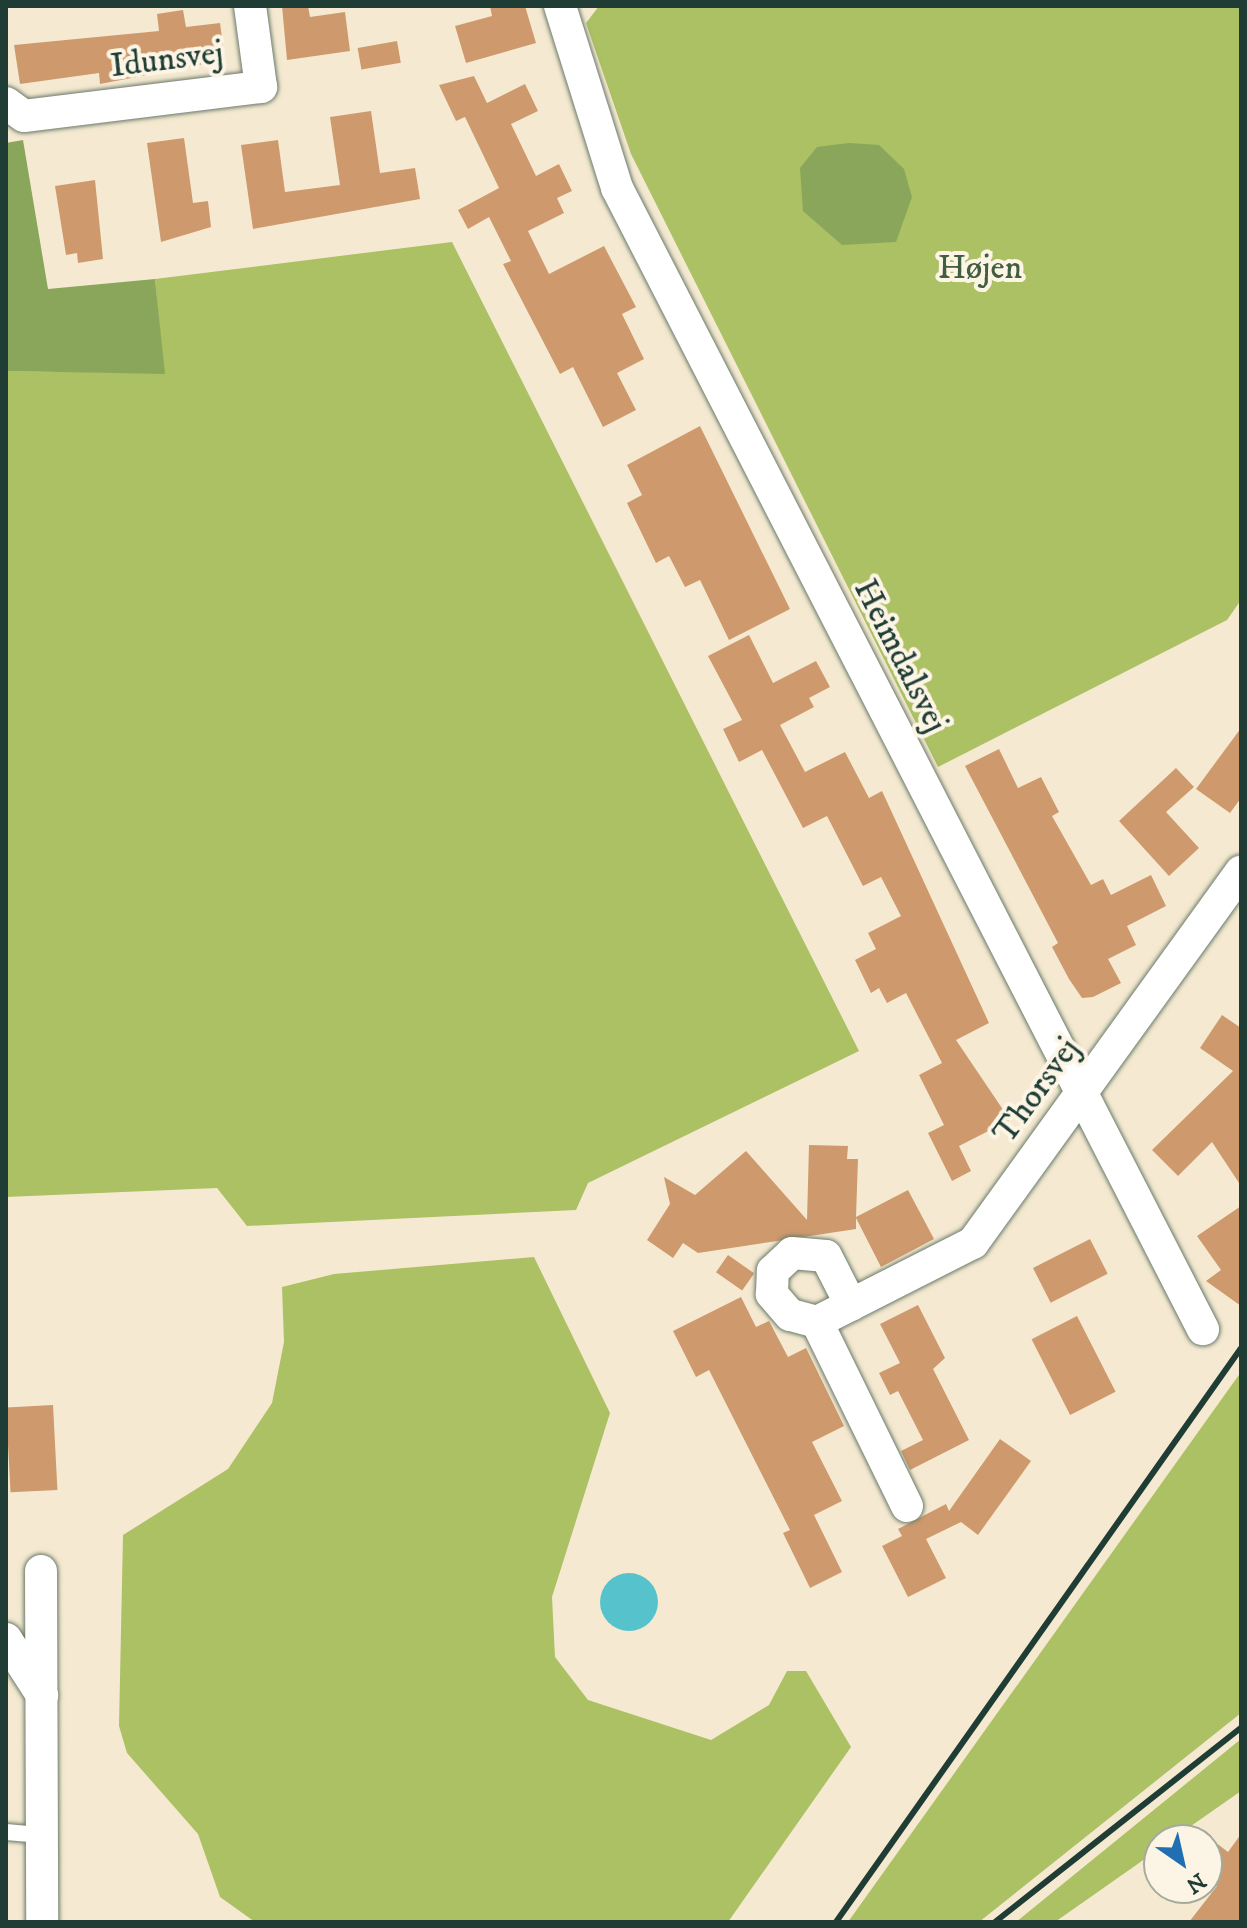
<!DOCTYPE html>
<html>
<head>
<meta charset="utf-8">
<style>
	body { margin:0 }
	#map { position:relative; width:1247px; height:1928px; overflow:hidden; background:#f5ead1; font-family:"IM FELL DW Pica",serif }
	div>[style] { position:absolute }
	.green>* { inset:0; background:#acc064 }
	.forest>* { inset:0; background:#89a65a }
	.water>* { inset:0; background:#56c3cc }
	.round { border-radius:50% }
	.building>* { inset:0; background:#ce9a6d; transform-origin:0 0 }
	.roads { filter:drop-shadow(0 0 2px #6a7a6b) drop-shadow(0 0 2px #6a7a6b) }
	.service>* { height:16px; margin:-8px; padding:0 8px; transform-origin:8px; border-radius:8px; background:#fff }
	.minor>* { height:32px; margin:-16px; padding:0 16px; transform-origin:16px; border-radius:16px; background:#fff }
	.rail>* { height:6px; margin:-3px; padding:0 3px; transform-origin:3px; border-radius:3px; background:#1f3d34 }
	span { translate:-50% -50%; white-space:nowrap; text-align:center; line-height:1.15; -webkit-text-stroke:8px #fcf5e5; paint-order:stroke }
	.street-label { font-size:34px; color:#1f3d34 }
	.park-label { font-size:34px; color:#425e40 }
	.frame { position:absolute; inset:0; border:8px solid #1f3d34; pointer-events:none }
	.north { position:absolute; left:1143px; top:1824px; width:80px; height:80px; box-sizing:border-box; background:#fcf5e5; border:2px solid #a4ab9e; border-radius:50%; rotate:146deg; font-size:22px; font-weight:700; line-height:32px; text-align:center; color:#1f3d34 }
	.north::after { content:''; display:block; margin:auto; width:28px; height:36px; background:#1f6fb2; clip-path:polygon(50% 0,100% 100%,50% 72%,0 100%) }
</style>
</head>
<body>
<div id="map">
	<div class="green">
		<i style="clip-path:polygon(599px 6px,1241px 6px,1241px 600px,1227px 620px,938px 767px,631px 154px,586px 23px)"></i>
		<i style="clip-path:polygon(452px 242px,859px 1051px,588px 1183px,576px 1210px,247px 1226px,217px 1188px,6px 1197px,6px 371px,164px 373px,155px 279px)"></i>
		<i style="clip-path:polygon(534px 1257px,610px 1413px,552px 1597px,555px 1657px,588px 1700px,711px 1740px,769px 1705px,787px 1671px,806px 1671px,851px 1747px,728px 1922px,255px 1922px,220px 1897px,198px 1834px,127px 1753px,119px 1726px,123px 1535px,228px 1469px,272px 1403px,284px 1342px,282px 1287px,334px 1274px)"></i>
		<i style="clip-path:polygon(1241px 1372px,1241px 1713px,979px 1922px,848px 1922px)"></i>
		<i style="clip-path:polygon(1241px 1739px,1241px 1791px,1171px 1840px,1159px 1840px,1159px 1849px,1055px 1922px,1016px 1922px)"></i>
	</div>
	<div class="forest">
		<i style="clip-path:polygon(23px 140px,48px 289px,155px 279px,165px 374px,6px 371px,6px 143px)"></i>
		<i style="clip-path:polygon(849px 143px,879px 145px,904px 169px,912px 197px,896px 242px,842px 245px,803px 211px,800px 168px,817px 147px)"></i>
	</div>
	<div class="water">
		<i class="round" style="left:600px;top:1573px;width:58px;height:58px"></i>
	</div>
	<div class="building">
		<i style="clip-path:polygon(282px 6px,308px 6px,310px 17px,345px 12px,350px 51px,287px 60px)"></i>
		<i style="clip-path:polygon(490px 6px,525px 6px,536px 43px,466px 63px,455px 26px,492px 16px)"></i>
		<i style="clip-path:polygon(183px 10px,186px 27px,220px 23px,225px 60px,100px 84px,99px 73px,20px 84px,14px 45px,159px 31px,157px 14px)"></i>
		<i style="left:397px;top:41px;width:22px;height:40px;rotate:80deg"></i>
		<i style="clip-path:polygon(474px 76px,487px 103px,525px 84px,538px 111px,511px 124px,536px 176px,559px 164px,572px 191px,557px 198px,564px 213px,528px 231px,549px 274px,604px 246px,636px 307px,622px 314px,644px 359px,617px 373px,636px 410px,603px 427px,573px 367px,560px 374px,503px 264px,511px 261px,489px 217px,468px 229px,458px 210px,499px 188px,465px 117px,456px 121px,439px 85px)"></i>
		<i style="clip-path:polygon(371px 111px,380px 173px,415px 168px,420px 199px,253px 229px,241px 145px,278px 140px,285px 192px,340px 185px,330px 117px)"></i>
		<i style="clip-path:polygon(184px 138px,193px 203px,208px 201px,211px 227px,161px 242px,147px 143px)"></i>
		<i style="clip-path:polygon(95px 180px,103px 259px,78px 263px,77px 253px,66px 255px,55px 186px)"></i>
		<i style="clip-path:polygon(700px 426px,790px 609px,729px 640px,700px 580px,685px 587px,669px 556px,656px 563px,627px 503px,642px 495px,627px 465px)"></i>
		<i style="clip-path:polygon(749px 635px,773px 683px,816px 661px,830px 687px,809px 698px,814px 707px,780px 725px,805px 772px,845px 752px,869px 798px,882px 791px,989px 1023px,956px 1040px,1010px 1120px,959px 1146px,971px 1171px,952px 1181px,928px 1133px,944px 1125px,919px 1075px,942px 1063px,906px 993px,887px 1003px,879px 988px,871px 993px,855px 960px,876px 949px,868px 933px,901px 916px,881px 877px,863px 886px,827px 816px,803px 828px,762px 750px,739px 762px,723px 729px,742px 720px,708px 656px)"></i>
		<i style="clip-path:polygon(1241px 728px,1241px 798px,1230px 813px,1196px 789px)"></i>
		<i style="clip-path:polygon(999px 749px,1018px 788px,1041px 777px,1059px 812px,1052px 816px,1091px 885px,1103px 879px,1111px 895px,1151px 875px,1166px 906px,1127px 926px,1136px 945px,1108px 959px,1121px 983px,1093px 997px,1082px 998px,1069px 979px,1052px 947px,1058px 943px,965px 766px)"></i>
		<i style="clip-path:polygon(1176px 768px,1194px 787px,1166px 812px,1199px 848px,1169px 876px,1119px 821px)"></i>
		<i style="clip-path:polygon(1222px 1015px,1241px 1028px,1241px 1186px,1212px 1142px,1178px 1176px,1152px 1150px,1233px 1071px,1200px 1048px)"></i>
		<i style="clip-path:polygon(809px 1145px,848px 1146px,847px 1159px,858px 1159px,856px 1217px,908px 1190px,934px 1239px,881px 1267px,856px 1218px,856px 1229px,698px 1253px,683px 1243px,673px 1258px,647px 1240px,670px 1204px,664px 1177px,695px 1195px,746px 1151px,807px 1220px)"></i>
		<i style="clip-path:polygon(1241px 1206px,1241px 1306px,1206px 1281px,1221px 1270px,1197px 1236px)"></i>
		<i style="left:1090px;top:1239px;width:39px;height:64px;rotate:63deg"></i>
		<i style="left:728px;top:1255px;width:32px;height:21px;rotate:35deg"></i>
		<i style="clip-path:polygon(741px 1297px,756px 1327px,769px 1321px,788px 1357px,806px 1348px,844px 1426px,812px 1442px,842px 1501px,814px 1515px,842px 1572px,810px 1588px,783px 1533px,790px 1530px,709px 1370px,696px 1377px,673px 1331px)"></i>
		<i style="clip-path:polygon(918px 1305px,945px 1358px,933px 1369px,969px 1440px,910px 1470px,901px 1451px,923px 1440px,898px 1391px,890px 1395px,879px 1373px,900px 1363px,880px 1324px)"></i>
		<i style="left:1077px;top:1316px;width:85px;height:51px;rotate:63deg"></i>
		<i style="left:53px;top:1405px;width:85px;height:47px;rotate:87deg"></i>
		<i style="clip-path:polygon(1000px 1439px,1031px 1461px,978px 1535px,961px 1522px,926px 1539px,946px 1578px,908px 1597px,882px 1546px,902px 1536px,898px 1529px,946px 1504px,949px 1511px)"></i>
		<i style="clip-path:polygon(1241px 1834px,1241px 1922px,1189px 1922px,1217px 1886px,1207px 1879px,1207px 1836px,1228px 1852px)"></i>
	</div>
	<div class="roads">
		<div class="service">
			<i style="left:6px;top:1832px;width:36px;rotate:5deg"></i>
		</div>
		<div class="minor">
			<i style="left:560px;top:6px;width:191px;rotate:72.6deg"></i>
			<i style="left:617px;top:188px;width:1283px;rotate:62.82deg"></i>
			<i style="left:6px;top:103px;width:22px;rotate:36deg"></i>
			<i style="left:24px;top:116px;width:239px;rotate:-7deg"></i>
			<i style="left:261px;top:87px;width:82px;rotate:-97.7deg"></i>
			<i style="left:817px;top:1322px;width:28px;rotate:-165deg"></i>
			<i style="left:790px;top:1315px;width:28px;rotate:-131deg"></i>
			<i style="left:772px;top:1294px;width:23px;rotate:-88deg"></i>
			<i style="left:773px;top:1271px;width:26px;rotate:-43deg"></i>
			<i style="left:792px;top:1253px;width:34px;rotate:5deg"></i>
			<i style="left:826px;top:1256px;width:55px;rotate:63deg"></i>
			<i style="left:907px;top:1506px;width:205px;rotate:-116.1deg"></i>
			<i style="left:817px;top:1322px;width:175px;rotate:-26.9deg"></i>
			<i style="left:973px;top:1243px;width:458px;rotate:-54.2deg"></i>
			<i style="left:41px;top:1571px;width:351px;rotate:89.8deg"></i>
			<i style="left:6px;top:1639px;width:67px;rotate:57.3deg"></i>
		</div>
	</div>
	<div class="rail">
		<i style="left:836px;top:1922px;width:702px;rotate:-54.79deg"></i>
		<i style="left:995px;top:1922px;width:313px;rotate:-38.3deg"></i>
	</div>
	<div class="street-label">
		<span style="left:167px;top:60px;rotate:-7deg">Idunsvej</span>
		<span style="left:900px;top:656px;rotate:63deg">Heimdalsvej</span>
		<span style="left:1037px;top:1091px;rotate:-54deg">Thorsvej</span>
	</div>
	<div class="park-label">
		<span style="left:980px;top:269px">Højen</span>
	</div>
	<div class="frame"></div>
	<div class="north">N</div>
</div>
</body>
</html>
